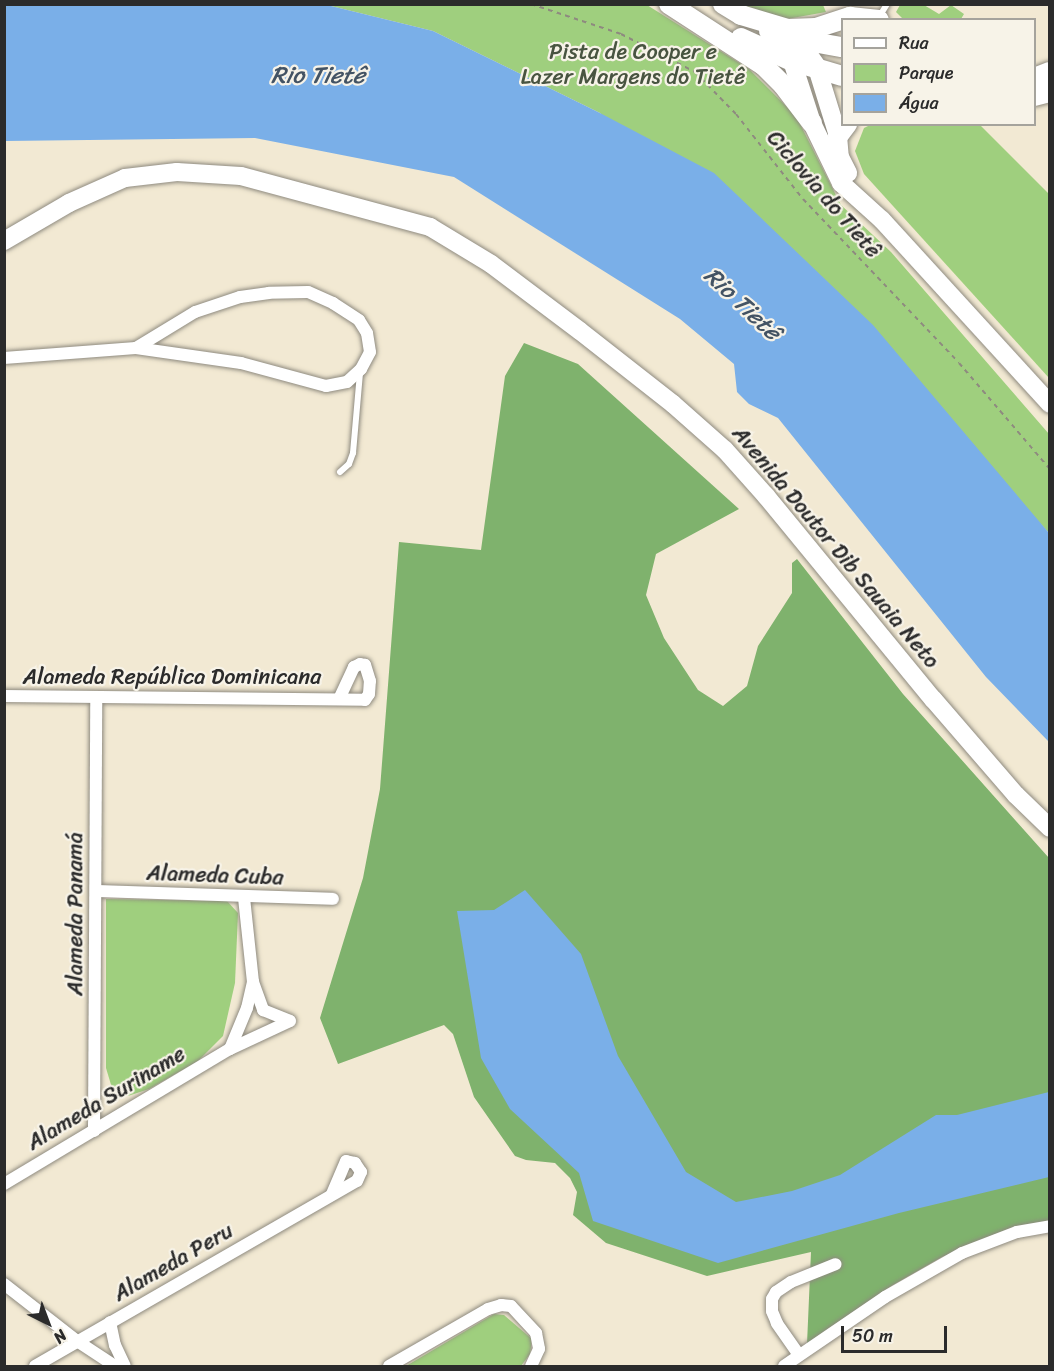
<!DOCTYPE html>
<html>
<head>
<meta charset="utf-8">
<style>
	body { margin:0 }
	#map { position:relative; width:1054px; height:1371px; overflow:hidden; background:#f2e9d3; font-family:Sriracha,sans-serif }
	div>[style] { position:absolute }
	.green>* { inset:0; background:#9fcf7e }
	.forest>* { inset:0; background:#7fb26d }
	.water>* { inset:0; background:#7aafe8 }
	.path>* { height:2px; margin-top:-1px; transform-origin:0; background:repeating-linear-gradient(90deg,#8e8a7f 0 4.5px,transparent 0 9px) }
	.roads { filter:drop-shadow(0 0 2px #8e8a7f) drop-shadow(0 0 2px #8e8a7f) }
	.service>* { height:6px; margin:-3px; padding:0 3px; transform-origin:3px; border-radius:3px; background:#fff }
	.minor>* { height:12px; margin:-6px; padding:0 6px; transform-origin:6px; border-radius:6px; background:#fff }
	.secondary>* { height:18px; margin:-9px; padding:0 9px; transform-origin:9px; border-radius:9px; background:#fff }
	.primary>* { height:20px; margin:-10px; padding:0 10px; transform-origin:10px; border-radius:10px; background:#fff }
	span { translate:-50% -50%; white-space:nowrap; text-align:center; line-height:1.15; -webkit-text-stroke:4.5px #f7f3e8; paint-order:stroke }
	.park-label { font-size:22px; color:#485440 }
	.street-label { font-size:22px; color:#2b2b2b }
	.water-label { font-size:24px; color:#435364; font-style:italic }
	.frame { position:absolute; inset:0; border:6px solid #2b2b2b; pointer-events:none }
	.legend { position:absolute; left:841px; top:18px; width:195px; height:108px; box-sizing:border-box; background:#f7f3e8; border:2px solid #a5a39c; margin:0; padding:8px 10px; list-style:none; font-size:18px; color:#2b2b2b }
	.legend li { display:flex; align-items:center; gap:12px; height:30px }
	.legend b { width:30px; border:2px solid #a5a39c }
	.north { position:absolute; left:18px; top:1293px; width:60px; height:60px; -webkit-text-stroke:4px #f7f3e8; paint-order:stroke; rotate:138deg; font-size:16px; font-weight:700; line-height:24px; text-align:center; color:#2b2b2b }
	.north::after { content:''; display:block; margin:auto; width:21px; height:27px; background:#2b2b2b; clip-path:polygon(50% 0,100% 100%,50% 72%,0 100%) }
	.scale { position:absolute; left:841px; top:1326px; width:106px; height:27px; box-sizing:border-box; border:3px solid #2b2b2b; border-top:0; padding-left:8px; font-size:18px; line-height:21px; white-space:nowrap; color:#2b2b2b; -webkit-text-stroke:4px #f7f3e8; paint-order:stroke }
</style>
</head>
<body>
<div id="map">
	<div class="green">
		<i style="clip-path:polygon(327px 5px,647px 5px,749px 69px,796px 116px,841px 205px,891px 252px,1049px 434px,1049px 533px,1027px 509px,600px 113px,433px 31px)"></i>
		<i style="clip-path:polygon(738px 5px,823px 5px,826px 12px,787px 19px,757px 14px)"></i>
		<i style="clip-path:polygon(924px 5px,939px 14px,951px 5px,964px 14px,961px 19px,904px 20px,896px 12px,900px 5px)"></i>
		<i style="clip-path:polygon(872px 124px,980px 125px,1049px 194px,1049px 378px,864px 174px,855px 151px,864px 128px)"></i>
		<i style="clip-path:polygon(106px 899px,227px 901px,238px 913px,235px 983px,223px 1036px,198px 1061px,149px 1089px,128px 1096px,112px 1088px,106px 1068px)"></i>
		<i style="clip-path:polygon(494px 1314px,504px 1315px,532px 1339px,530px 1354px,521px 1366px,406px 1366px)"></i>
	</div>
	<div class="forest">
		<i style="clip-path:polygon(524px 343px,578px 364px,739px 509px,656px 554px,646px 595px,664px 638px,698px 690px,723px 706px,747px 686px,758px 646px,792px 593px,792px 563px,797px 559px,903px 694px,1049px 858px,1049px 1221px,993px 1235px,942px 1257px,893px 1285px,807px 1344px,811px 1252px,707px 1276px,606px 1243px,573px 1215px,577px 1192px,570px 1178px,555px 1163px,526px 1160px,515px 1156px,474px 1097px,453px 1034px,444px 1025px,338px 1064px,320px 1018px,363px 878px,380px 789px,399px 542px,481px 550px,505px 376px)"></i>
	</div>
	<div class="water">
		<i style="clip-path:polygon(4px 5px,327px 5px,433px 31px,600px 113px,714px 173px,873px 325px,1049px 533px,1049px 742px,986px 677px,778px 418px,749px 404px,737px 392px,734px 364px,680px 319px,454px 177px,255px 138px,5px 141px)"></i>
		<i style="clip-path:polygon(525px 890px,581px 954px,618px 1056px,686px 1172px,736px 1202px,792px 1191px,840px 1175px,936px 1115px,957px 1115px,1049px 1092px,1049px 1177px,899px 1213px,718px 1263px,593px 1221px,579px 1173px,510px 1109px,481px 1058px,457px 911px,494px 910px)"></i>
	</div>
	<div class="path">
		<i style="left:531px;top:4px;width:95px;rotate:18.4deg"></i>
		<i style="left:621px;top:34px;width:83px;rotate:27.2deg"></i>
		<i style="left:695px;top:72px;width:59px;rotate:45.7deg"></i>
		<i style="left:736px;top:114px;width:108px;rotate:51.8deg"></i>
		<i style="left:803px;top:199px;width:226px;rotate:46.4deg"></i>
		<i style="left:959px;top:363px;width:140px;rotate:49.4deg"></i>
	</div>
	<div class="roads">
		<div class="service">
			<i style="left:879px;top:17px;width:15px;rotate:-58deg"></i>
			<i style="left:340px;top:472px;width:12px;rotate:-42deg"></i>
			<i style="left:349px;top:464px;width:12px;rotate:-70deg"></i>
			<i style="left:353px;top:453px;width:80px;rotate:-85deg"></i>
		</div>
		<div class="minor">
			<i style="left:4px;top:358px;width:132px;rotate:-4.3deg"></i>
			<i style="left:136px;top:348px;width:106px;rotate:8.1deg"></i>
			<i style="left:241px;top:363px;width:88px;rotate:15.1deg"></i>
			<i style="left:326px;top:386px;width:21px;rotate:-11deg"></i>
			<i style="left:347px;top:382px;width:19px;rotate:-43deg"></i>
			<i style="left:361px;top:369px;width:19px;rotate:-62deg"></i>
			<i style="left:370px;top:352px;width:19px;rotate:-99deg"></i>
			<i style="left:367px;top:333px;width:15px;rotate:-122deg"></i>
			<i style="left:359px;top:320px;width:31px;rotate:-147deg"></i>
			<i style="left:333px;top:303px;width:27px;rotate:-156deg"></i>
			<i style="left:308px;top:292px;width:39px;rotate:179deg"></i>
			<i style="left:269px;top:293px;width:29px;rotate:172deg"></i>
			<i style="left:240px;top:297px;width:47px;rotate:161.6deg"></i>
			<i style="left:195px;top:312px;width:69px;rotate:148.6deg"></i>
			<i style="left:4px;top:696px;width:361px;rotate:0.6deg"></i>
			<i style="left:365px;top:700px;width:7px;rotate:-56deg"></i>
			<i style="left:369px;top:694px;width:13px;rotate:-86deg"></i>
			<i style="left:370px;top:681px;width:17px;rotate:-107deg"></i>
			<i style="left:365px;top:665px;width:5px;rotate:-169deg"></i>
			<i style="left:360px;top:664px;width:7px;rotate:153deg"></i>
			<i style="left:354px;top:667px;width:35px;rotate:115deg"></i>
			<i style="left:96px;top:891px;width:237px;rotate:1.9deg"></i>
			<i style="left:253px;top:982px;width:30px;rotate:70deg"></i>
			<i style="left:263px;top:1010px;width:29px;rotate:22deg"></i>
			<i style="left:230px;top:1049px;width:44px;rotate:-67.5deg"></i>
			<i style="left:247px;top:1008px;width:27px;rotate:-77deg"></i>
			<i style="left:253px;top:982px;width:84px;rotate:-96.1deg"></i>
			<i style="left:94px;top:1131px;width:433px;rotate:-89.7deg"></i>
			<i style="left:4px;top:1184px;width:263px;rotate:-30.9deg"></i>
			<i style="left:230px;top:1049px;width:66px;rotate:-25deg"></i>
			<i style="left:4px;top:1284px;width:93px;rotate:38deg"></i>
			<i style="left:77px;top:1341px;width:45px;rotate:33.3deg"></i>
			<i style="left:110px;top:1322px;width:24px;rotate:78deg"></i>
			<i style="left:115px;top:1345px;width:23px;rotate:65deg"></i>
			<i style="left:799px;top:1355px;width:39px;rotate:-125deg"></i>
			<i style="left:777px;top:1323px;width:13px;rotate:-113deg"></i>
			<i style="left:772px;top:1311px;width:12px;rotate:-90deg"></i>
			<i style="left:772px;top:1299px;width:8px;rotate:-60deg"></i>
			<i style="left:776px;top:1292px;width:18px;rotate:-34deg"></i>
			<i style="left:791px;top:1282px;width:48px;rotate:-21.8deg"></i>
			<i style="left:35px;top:1366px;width:371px;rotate:-29.9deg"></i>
			<i style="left:357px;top:1181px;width:10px;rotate:-66deg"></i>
			<i style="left:361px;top:1172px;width:11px;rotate:-124deg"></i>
			<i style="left:355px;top:1163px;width:9px;rotate:-167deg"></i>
			<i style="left:346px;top:1161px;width:36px;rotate:113deg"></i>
			<i style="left:389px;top:1366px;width:114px;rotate:-29.9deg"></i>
			<i style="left:488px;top:1309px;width:14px;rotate:-17deg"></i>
			<i style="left:501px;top:1305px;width:10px;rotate:6deg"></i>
			<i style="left:511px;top:1306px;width:37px;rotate:47deg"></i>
			<i style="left:536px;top:1333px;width:16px;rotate:79deg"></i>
			<i style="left:539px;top:1349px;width:19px;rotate:115deg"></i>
			<i style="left:784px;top:1366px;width:122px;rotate:-34.3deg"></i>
			<i style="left:885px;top:1297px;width:89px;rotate:-29.7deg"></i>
			<i style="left:962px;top:1253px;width:59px;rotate:-20.9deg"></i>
			<i style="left:1017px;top:1232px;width:34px;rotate:-10deg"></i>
		</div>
		<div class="secondary">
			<i style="left:792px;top:61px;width:65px;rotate:72.1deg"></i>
			<i style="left:812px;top:123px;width:67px;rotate:64.2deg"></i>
			<i style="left:841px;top:183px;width:55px;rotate:42.1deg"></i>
			<i style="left:882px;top:220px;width:249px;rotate:47.6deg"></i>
			<i style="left:817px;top:68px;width:71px;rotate:72.8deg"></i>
			<i style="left:838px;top:136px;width:21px;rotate:85deg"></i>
			<i style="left:840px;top:157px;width:18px;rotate:63deg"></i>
			<i style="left:4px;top:241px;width:75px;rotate:-30.3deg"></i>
			<i style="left:69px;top:203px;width:61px;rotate:-24.1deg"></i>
			<i style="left:125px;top:178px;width:52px;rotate:-6.6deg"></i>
			<i style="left:177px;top:172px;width:64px;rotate:3.6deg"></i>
			<i style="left:241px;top:176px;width:196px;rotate:15.1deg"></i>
			<i style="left:430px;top:227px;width:71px;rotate:31.2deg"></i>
			<i style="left:491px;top:264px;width:111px;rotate:37deg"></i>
			<i style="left:580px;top:331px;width:118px;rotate:38.1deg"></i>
			<i style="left:673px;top:404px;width:69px;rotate:41.5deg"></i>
			<i style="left:725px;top:450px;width:62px;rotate:48.3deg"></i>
			<i style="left:766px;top:496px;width:263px;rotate:50.6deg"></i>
			<i style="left:933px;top:699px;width:127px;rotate:49.2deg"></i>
			<i style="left:1016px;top:795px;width:47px;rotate:44.1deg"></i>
		</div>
		<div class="primary">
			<i style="left:669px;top:4px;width:112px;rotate:33deg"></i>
			<i style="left:763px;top:65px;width:28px;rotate:45deg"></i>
			<i style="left:783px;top:85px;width:48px;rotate:52.7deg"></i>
			<i style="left:723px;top:4px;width:21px;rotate:31deg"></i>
			<i style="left:741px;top:15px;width:49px;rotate:16.6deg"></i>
			<i style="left:788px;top:29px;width:28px;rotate:-2deg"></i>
			<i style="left:816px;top:28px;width:36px;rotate:-18deg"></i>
			<i style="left:850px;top:17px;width:29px;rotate:6deg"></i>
			<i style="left:769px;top:31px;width:41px;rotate:29.1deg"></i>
			<i style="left:805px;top:51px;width:21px;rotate:55deg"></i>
			<i style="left:741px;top:38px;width:56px;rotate:24.3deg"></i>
			<i style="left:792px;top:61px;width:52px;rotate:16.7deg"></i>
			<i style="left:796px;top:52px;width:6px;rotate:-51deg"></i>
			<i style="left:800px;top:47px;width:14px;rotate:-21deg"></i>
			<i style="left:813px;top:42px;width:29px;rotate:10deg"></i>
			<i style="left:1034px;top:78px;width:17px;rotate:-21deg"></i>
			<i style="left:1034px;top:96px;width:16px;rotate:-14deg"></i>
			<i style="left:838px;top:136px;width:15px;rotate:-53deg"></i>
		</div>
	</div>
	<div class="park-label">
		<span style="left:633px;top:64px">Pista de Cooper e<br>Lazer Margens do Tietê</span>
	</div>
	<div class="street-label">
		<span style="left:824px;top:194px;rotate:49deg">Ciclovia do Tietê</span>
		<span style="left:836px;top:547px;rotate:50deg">Avenida Doutor Dib Sauaia Neto</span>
		<span style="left:172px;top:677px">Alameda República Dominicana</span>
		<span style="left:215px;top:875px;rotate:2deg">Alameda Cuba</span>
		<span style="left:75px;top:914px;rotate:-90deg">Alameda Panamá</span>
		<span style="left:106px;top:1098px;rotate:-31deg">Alameda Suriname</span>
		<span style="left:173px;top:1262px;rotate:-30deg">Alameda Peru</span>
	</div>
	<div class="water-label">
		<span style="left:318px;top:76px">Rio Tietê</span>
		<span style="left:742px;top:304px;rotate:43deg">Rio Tietê</span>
	</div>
	<div class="frame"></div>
	<ul class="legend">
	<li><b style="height:8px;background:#fff"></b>Rua</li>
	<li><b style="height:16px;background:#9fcf7e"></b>Parque</li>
	<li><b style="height:16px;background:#7aafe8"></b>Água</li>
	</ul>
	<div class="north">N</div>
	<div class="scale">50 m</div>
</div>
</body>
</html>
